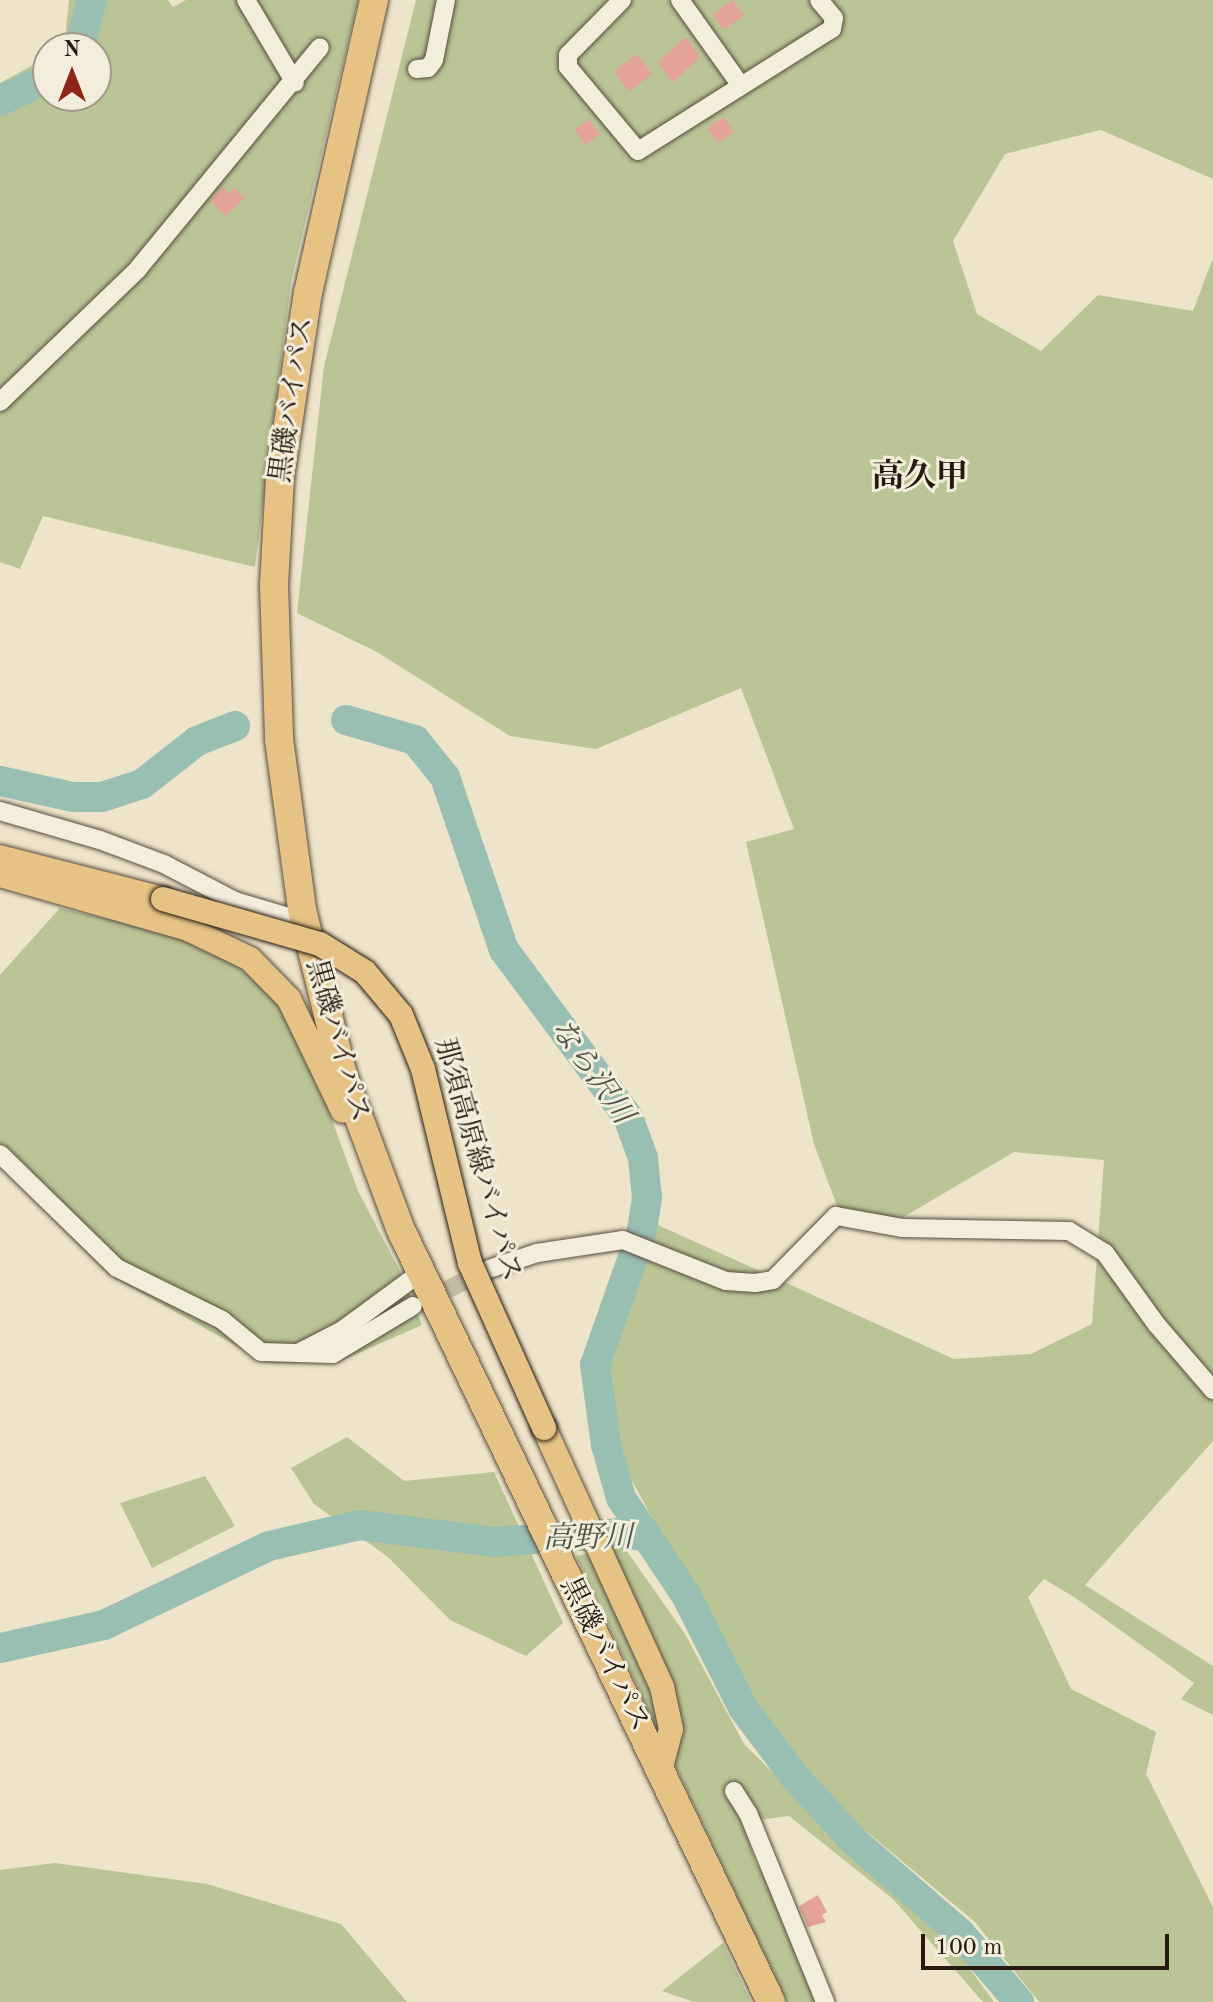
<!DOCTYPE html>
<html>
<head>
<meta charset="utf-8">
<style>
	body { margin:0 }
	#map { position:relative; width:1213px; height:2002px; overflow:hidden; background:#ede4c9; font-family:"Old Standard TT","Noto Serif JP",serif }
	div>[style] { position:absolute }
	.green>* { inset:0; background:#bac495 }
	.river>* { height:30px; margin:-15px; padding:0 15px; transform-origin:15px; border-radius:15px; background:#99bfb3 }
	.building>* { inset:0; background:#e3a398; transform-origin:0 0 }
	.minor-tunnel>* { height:18px; margin-top:-9px; transform-origin:0; background:repeating-linear-gradient(90deg,#c5bca4 0 18px,transparent 0 27px) }
	.roads { filter:drop-shadow(0 0 2px #584c3e) drop-shadow(0 0 2px #584c3e) }
	.minor>* { height:18px; margin:-9px; padding:0 9px; transform-origin:9px; border-radius:9px; background:#f3eddc }
	.major>* { height:24px; margin:-12px; padding:0 12px; transform-origin:12px; border-radius:12px; background:#e6c284 }
	.highway>* { height:28px; margin:-14px; padding:0 14px; transform-origin:14px; border-radius:14px; background:#e6c284 }
	.bridges { filter:drop-shadow(0 0 2px #261a10) drop-shadow(0 0 2px #261a10) }
	.major-bridge>* { height:24px; margin:-12px; padding:0 12px; transform-origin:12px; border-radius:12px; background:#e6c284 }
	span { translate:-50% -50%; white-space:nowrap; text-align:center; line-height:1.15; -webkit-text-stroke:6px #f3eddc; paint-order:stroke }
	.street-label { font-size:28px; color:#261a10 }
	.water-label { font-size:30px; color:#4e5449; font-style:italic }
	.quarter-label { font-size:32px; color:#261a10; font-weight:700 }
	.north { position:absolute; left:32px; top:32px; width:80px; height:80px; box-sizing:border-box; background:#f3eddc; border:2px solid #a1998a; border-radius:50%; rotate:0deg; font-size:22px; font-weight:700; line-height:32px; text-align:center; color:#261a10 }
	.north::after { content:''; display:block; margin:auto; width:28px; height:36px; background:#8f2418; clip-path:polygon(50% 0,100% 100%,50% 72%,0 100%) }
	.scale { position:absolute; left:921px; top:1934px; width:248px; height:36px; box-sizing:border-box; border:4px solid #261a10; border-top:0; padding-left:10px; font-size:24px; line-height:28px; white-space:nowrap; color:#261a10; -webkit-text-stroke:6px #f3eddc; paint-order:stroke }
</style>
</head>
<body>
<div id="map">
	<div class="green">
		<i style="clip-path:polygon(69px 0,168px 0,173px 7px,186px 0,358px 0,291px 282px,255px 567px,43px 516px,20px 569px,0 562px,0 83px,48px 57px,48px 96px,96px 96px,96px 48px,64px 48px)"></i>
		<i style="clip-path:polygon(416px 0,1213px 0,1213px 179px,1101px 130px,1005px 154px,953px 241px,977px 314px,1041px 351px,1098px 295px,1193px 311px,1213px 258px,1213px 1441px,1085px 1585px,1213px 1666px,1213px 1715px,1181px 1699px,1194px 1683px,1074px 1597px,1044px 1579px,1028px 1597px,1071px 1689px,1156px 1732px,1146px 1774px,1213px 1907px,1213px 2002px,1039px 2002px,975px 1922px,854px 1821px,758px 1713px,618px 1455px,607px 1369px,621px 1313px,658px 1225px,954px 1359px,1031px 1354px,1092px 1324px,1104px 1160px,1014px 1152px,895px 1222px,839px 1211px,814px 1144px,746px 842px,794px 829px,741px 688px,596px 749px,510px 736px,377px 652px,297px 613px,324px 366px)"></i>
		<i style="clip-path:polygon(60px 908px,163px 932px,213px 951px,266px 986px,308px 1054px,358px 1191px,402px 1275px,422px 1325px,336px 1363px,267px 1363px,109px 1275px,5px 1171px,0 1165px,0 975px)"></i>
		<i style="clip-path:polygon(347px 1437px,404px 1481px,494px 1472px,563px 1623px,526px 1656px,450px 1620px,388px 1557px,314px 1504px,291px 1468px)"></i>
		<i style="clip-path:polygon(205px 1476px,235px 1526px,152px 1568px,120px 1503px)"></i>
		<i style="clip-path:polygon(624px 1547px,685px 1634px,744px 1744px,830px 1829px,896px 1883px,953px 1945px,994px 2002px,983px 2002px,893px 1899px,789px 1816px,743px 1822px,755px 1861px,834px 2002px,787px 2002px,576px 1556px)"></i>
		<i style="clip-path:polygon(55px 1863px,207px 1884px,341px 1924px,407px 2002px,0 2002px,0 1870px)"></i>
		<i style="clip-path:polygon(723px 1943px,751px 2002px,694px 2002px,662px 1991px)"></i>
	</div>
	<div class="river">
		<i style="left:79px;top:48px;width:50px;rotate:-74.8deg"></i>
		<i style="left:0;top:101px;width:53px;rotate:-25.6deg"></i>
		<i style="left:346px;top:720px;width:72px;rotate:16.2deg"></i>
		<i style="left:415px;top:740px;width:48px;rotate:51deg"></i>
		<i style="left:445px;top:777px;width:183px;rotate:71.2deg"></i>
		<i style="left:504px;top:950px;width:208px;rotate:53.4deg"></i>
		<i style="left:628px;top:1117px;width:44px;rotate:69.9deg"></i>
		<i style="left:643px;top:1158px;width:40px;rotate:84.3deg"></i>
		<i style="left:647px;top:1198px;width:36px;rotate:99deg"></i>
		<i style="left:641px;top:1234px;width:139px;rotate:109.3deg"></i>
		<i style="left:595px;top:1365px;width:81px;rotate:82.2deg"></i>
		<i style="left:606px;top:1445px;width:55px;rotate:74.2deg"></i>
		<i style="left:621px;top:1498px;width:117px;rotate:56.2deg"></i>
		<i style="left:686px;top:1595px;width:127px;rotate:63.2deg"></i>
		<i style="left:743px;top:1708px;width:86px;rotate:53deg"></i>
		<i style="left:795px;top:1777px;width:88px;rotate:47.3deg"></i>
		<i style="left:855px;top:1842px;width:139px;rotate:40.9deg"></i>
		<i style="left:960px;top:1933px;width:91px;rotate:49.5deg"></i>
		<i style="left:0;top:781px;width:75px;rotate:12.4deg"></i>
		<i style="left:73px;top:797px;width:29px"></i>
		<i style="left:102px;top:797px;width:42px;rotate:-18deg"></i>
		<i style="left:142px;top:784px;width:70px;rotate:-38deg"></i>
		<i style="left:197px;top:741px;width:41px;rotate:-21.5deg"></i>
		<i style="left:0;top:1648px;width:107px;rotate:-12.5deg"></i>
		<i style="left:104px;top:1625px;width:183px;rotate:-25.6deg"></i>
		<i style="left:269px;top:1546px;width:93px;rotate:-13deg"></i>
		<i style="left:360px;top:1525px;width:135px;rotate:7.2deg"></i>
		<i style="left:494px;top:1542px;width:127px;rotate:-4.1deg"></i>
		<i style="left:621px;top:1533px;width:27px;rotate:8deg"></i>
	</div>
	<div class="building">
		<i style="left:733px;top:0;width:19px;height:25px;rotate:55deg"></i>
		<i style="clip-path:polygon(686px 37px,700px 57px,672px 83px,658px 62px)"></i>
		<i style="left:637px;top:54px;width:25px;height:29px;rotate:53deg"></i>
		<i style="left:724px;top:117px;width:18px;height:20px;rotate:56deg"></i>
		<i style="left:589px;top:119px;width:19px;height:18px;rotate:54deg"></i>
		<i style="clip-path:polygon(223px 187px,229px 194px,235px 188px,245px 198px,225px 216px,210px 200px)"></i>
		<i style="clip-path:polygon(818px 1895px,827px 1912px,822px 1915px,826px 1922px,808px 1927px,799px 1906px)"></i>
	</div>
	<div class="minor-tunnel">
		<i style="left:423px;top:1302px;width:71px;rotate:-26.9deg"></i>
	</div>
	<div class="roads">
		<div class="minor">
			<i style="left:246px;top:0;width:96px;rotate:59.4deg"></i>
			<i style="left:622px;top:0;width:77px;rotate:134.5deg"></i>
			<i style="left:568px;top:55px;width:12px;rotate:90deg"></i>
			<i style="left:568px;top:67px;width:109px;rotate:50.2deg"></i>
			<i style="left:638px;top:151px;width:229px;rotate:-32.2deg"></i>
			<i style="left:832px;top:29px;width:11px;rotate:-80deg"></i>
			<i style="left:834px;top:18px;width:23px;rotate:-130deg"></i>
			<i style="left:680px;top:0;width:102px;rotate:54.6deg"></i>
			<i style="left:417px;top:69px;width:11px;rotate:-5deg"></i>
			<i style="left:428px;top:68px;width:10px;rotate:-53deg"></i>
			<i style="left:434px;top:60px;width:61px;rotate:-78.7deg"></i>
			<i style="left:0;top:402px;width:190px;rotate:-43.9deg"></i>
			<i style="left:137px;top:270px;width:288px;rotate:-50.6deg"></i>
			<i style="left:0;top:811px;width:104px;rotate:16.2deg"></i>
			<i style="left:100px;top:840px;width:68px;rotate:20.6deg"></i>
			<i style="left:164px;top:864px;width:80px;rotate:27.5deg"></i>
			<i style="left:235px;top:901px;width:73px;rotate:16.7deg"></i>
			<i style="left:0;top:1154px;width:163px;rotate:44.3deg"></i>
			<i style="left:117px;top:1268px;width:117px;rotate:26.3deg"></i>
			<i style="left:222px;top:1320px;width:50px;rotate:39.4deg"></i>
			<i style="left:261px;top:1352px;width:72px;rotate:1.6deg"></i>
			<i style="left:333px;top:1354px;width:93px;rotate:-31deg"></i>
			<i style="left:489px;top:1269px;width:51px;rotate:-18.4deg"></i>
			<i style="left:537px;top:1253px;width:87px;rotate:-8.6deg"></i>
			<i style="left:623px;top:1240px;width:111px;rotate:21.7deg"></i>
			<i style="left:726px;top:1281px;width:29px;rotate:4deg"></i>
			<i style="left:755px;top:1283px;width:18px;rotate:-9deg"></i>
			<i style="left:773px;top:1280px;width:90px;rotate:-45.5deg"></i>
			<i style="left:836px;top:1216px;width:67px;rotate:10.3deg"></i>
			<i style="left:902px;top:1228px;width:167px;rotate:1deg"></i>
			<i style="left:1069px;top:1231px;width:42px;rotate:31.4deg"></i>
			<i style="left:1105px;top:1253px;width:89px;rotate:54.2deg"></i>
			<i style="left:1157px;top:1325px;width:86px;rotate:49.3deg"></i>
			<i style="left:298px;top:1353px;width:48px;rotate:-27.1deg"></i>
			<i style="left:341px;top:1331px;width:98px;rotate:-36.3deg"></i>
			<i style="left:734px;top:1791px;width:26px;rotate:58deg"></i>
			<i style="left:748px;top:1813px;width:204px;rotate:67.8deg"></i>
		</div>
		<div class="major">
			<i style="left:0;top:857px;width:168px;rotate:14.4deg"></i>
			<i style="left:0;top:875px;width:196px;rotate:16deg"></i>
			<i style="left:188px;top:929px;width:69px;rotate:25.8deg"></i>
			<i style="left:250px;top:959px;width:56px;rotate:45.7deg"></i>
			<i style="left:289px;top:999px;width:124px;rotate:64.3deg"></i>
			<i style="left:544px;top:1428px;width:285px;rotate:65.5deg"></i>
			<i style="left:662px;top:1687px;width:43px;rotate:77.9deg"></i>
			<i style="left:671px;top:1729px;width:43px;rotate:104.7deg"></i>
		</div>
		<div class="highway">
			<i style="left:374px;top:0;width:299px;rotate:102.7deg"></i>
			<i style="left:308px;top:292px;width:188px;rotate:98.6deg"></i>
			<i style="left:280px;top:478px;width:107px;rotate:93.2deg"></i>
			<i style="left:274px;top:585px;width:154px;rotate:88.1deg"></i>
			<i style="left:279px;top:739px;width:173px;rotate:82.3deg"></i>
			<i style="left:302px;top:910px;width:167px;rotate:76.1deg"></i>
			<i style="left:342px;top:1072px;width:166px;rotate:69.6deg"></i>
			<i style="left:400px;top:1228px;width:858px;rotate:64.39deg"></i>
		</div>
	</div>
	<div class="bridges">
		<div class="major-bridge">
			<i style="left:163px;top:899px;width:163px;rotate:16deg"></i>
			<i style="left:320px;top:944px;width:53px;rotate:31.9deg"></i>
			<i style="left:365px;top:972px;width:56px;rotate:50.1deg"></i>
			<i style="left:401px;top:1015px;width:58px;rotate:67.8deg"></i>
			<i style="left:423px;top:1069px;width:200px;rotate:76.4deg"></i>
			<i style="left:470px;top:1263px;width:181px;rotate:65.8deg"></i>
		</div>
	</div>
	<div class="street-label">
		<span style="left:293px;top:400px;rotate:-82deg">黒磯バイパス</span>
		<span style="left:337px;top:1041px;rotate:74deg">黒磯バイパス</span>
		<span style="left:477px;top:1160px;rotate:74deg">那須高原線バイパス</span>
		<span style="left:604px;top:1655px;rotate:64deg">黒磯バイパス</span>
	</div>
	<div class="water-label">
		<span style="left:591px;top:1072px;rotate:55deg">なら沢川</span>
		<span style="left:588px;top:1539px;rotate:-1deg">高野川</span>
	</div>
	<div class="quarter-label">
		<span style="left:920px;top:478px">高久甲</span>
	</div>
	<div class="north">N</div>
	<div class="scale">100 m</div>
</div>
</body>
</html>
